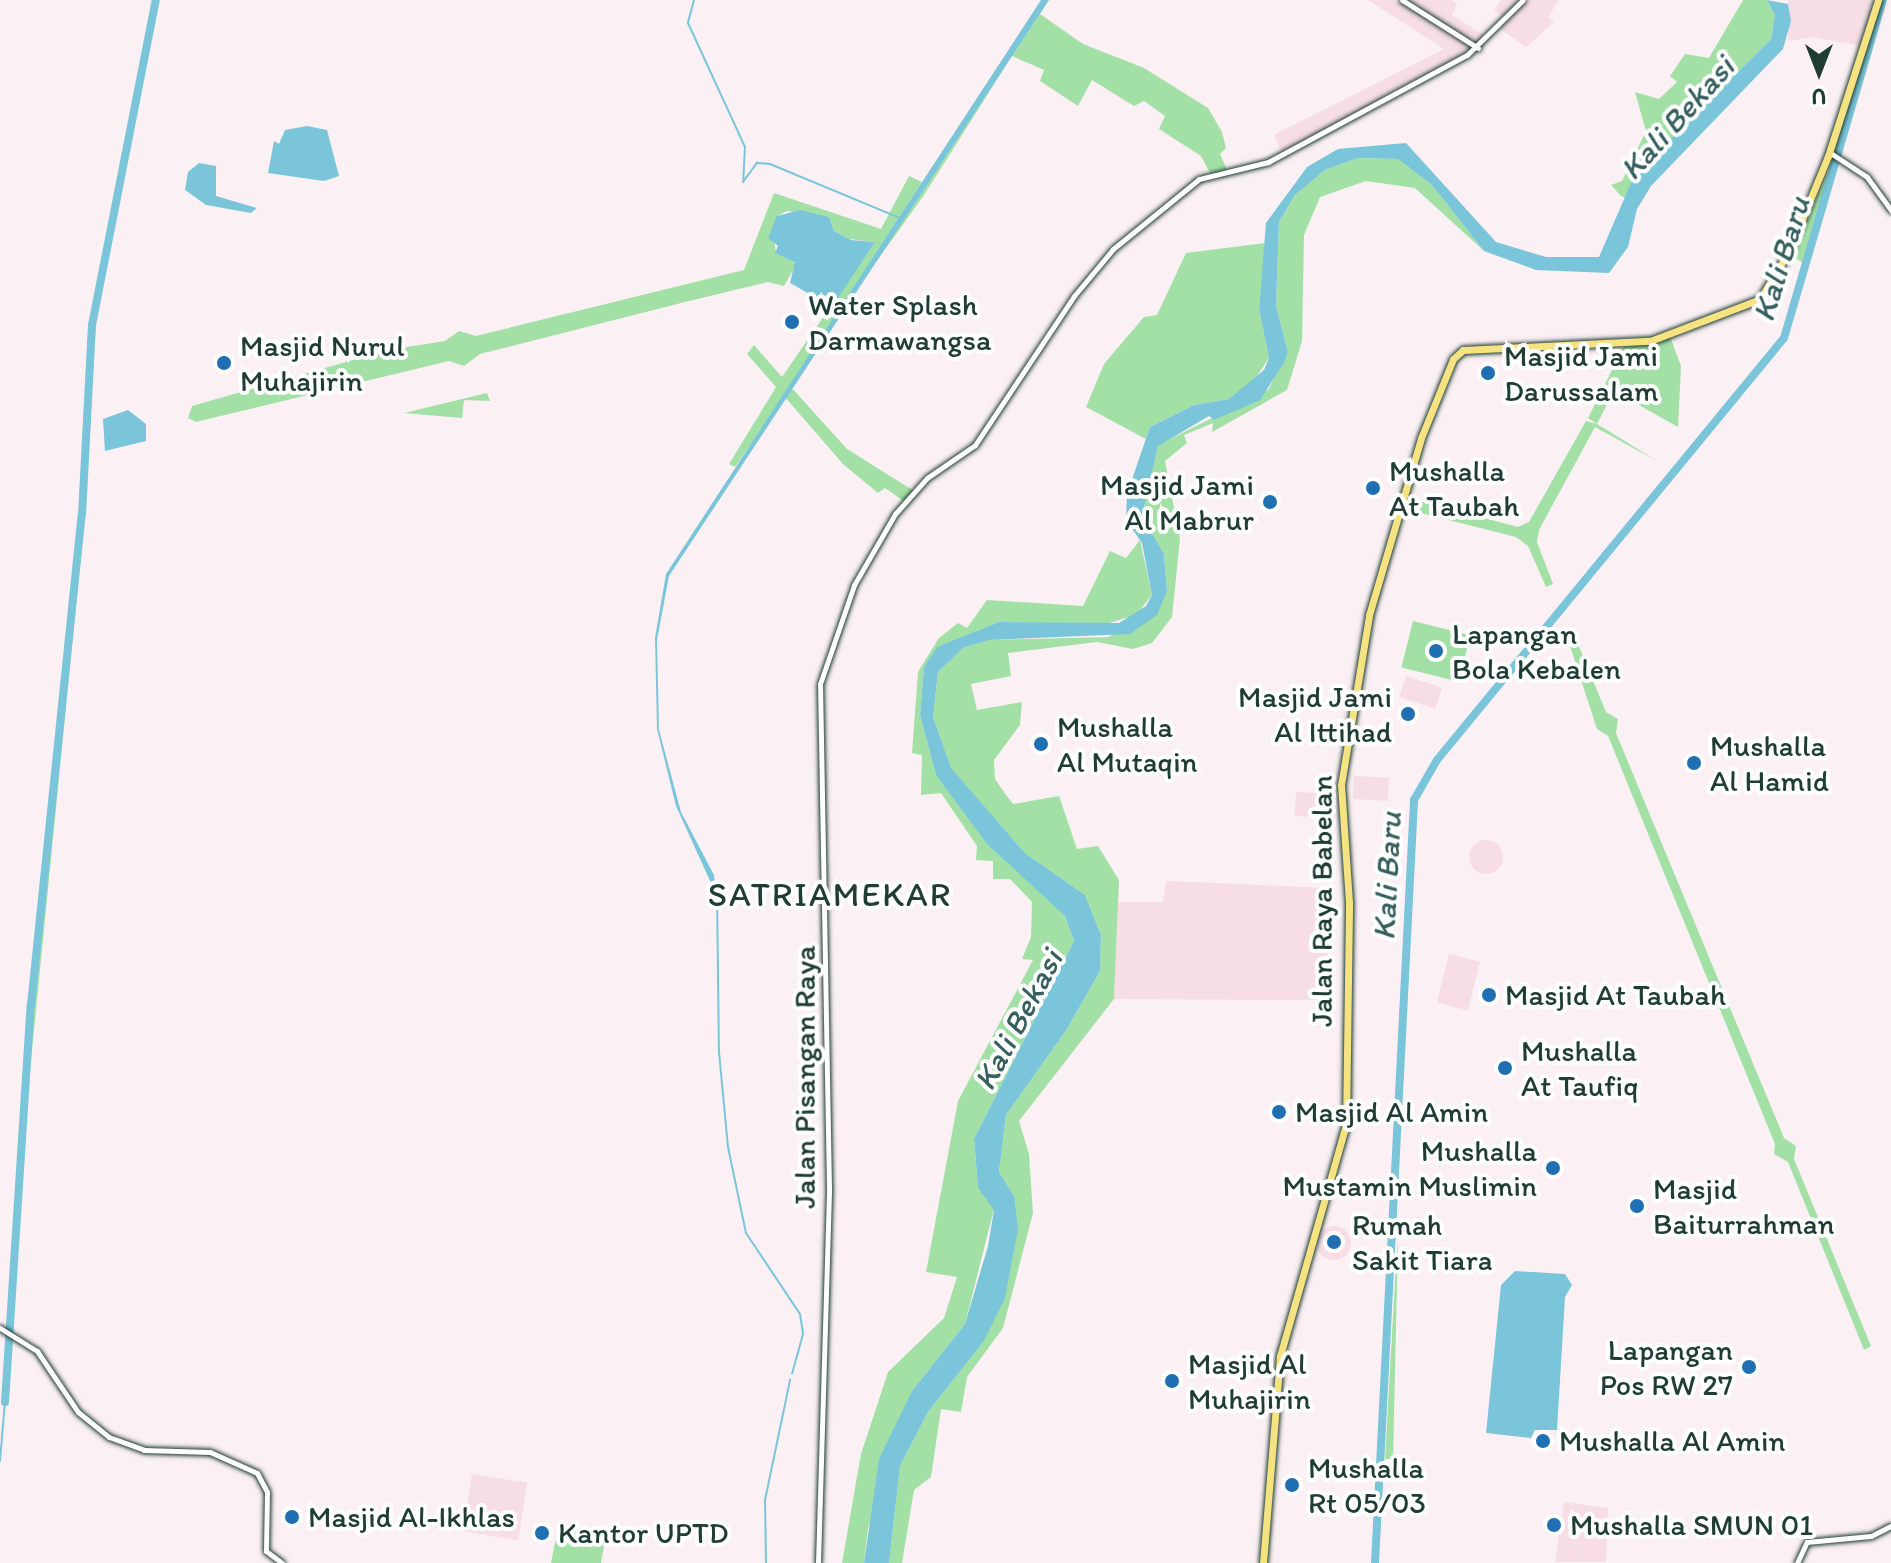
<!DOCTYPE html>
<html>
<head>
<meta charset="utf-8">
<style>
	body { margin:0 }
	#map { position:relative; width:1891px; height:1563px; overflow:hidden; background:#fbf0f4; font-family:Itim,sans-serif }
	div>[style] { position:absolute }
	.built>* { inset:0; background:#f6dde6; transform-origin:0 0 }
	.round { border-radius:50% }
	.green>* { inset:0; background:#a3e0a6; transform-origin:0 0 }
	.water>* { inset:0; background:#7ac5da }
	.stream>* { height:2px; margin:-1px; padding:0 1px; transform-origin:1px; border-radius:1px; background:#7ac5da }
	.river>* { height:8px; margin:-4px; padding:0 4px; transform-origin:4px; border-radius:4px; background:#7ac5da }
	.roads { filter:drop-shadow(0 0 2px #1f3d34) drop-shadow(0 0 2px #1f3d34) }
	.tertiary>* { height:5px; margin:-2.5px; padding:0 2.5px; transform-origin:2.5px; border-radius:2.5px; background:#fff }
	.primary>* { height:7px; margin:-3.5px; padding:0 3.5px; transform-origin:3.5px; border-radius:3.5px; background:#f5e382 }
	.dots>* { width:22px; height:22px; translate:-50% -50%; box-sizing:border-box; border:4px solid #fff; border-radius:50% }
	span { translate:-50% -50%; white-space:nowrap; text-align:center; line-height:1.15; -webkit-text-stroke:8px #fff; paint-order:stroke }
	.poi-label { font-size:30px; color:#1f3d34 }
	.left { translate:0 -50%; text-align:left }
	.right { translate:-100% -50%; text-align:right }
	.street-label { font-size:30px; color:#1f3d34 }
	.water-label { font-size:32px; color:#365f5e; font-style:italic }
	.quarter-label { font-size:34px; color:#1f3d34; letter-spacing:2px }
	.north { position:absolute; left:1779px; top:32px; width:80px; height:80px; -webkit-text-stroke:6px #fff; paint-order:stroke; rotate:180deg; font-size:22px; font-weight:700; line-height:32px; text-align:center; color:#1f3d34 }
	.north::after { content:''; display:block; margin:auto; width:28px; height:36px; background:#1f3d34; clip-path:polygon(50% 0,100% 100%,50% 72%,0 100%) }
</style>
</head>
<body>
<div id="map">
	<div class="built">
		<i style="clip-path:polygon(1368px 0,1452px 0,1457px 4px,1452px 15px,1490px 39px,1283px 155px,1274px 135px,1444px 49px)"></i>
		<i style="clip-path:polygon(1501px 0,1559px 0,1548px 17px,1554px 22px,1526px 47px,1500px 29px,1507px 19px,1494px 10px)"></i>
		<i style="clip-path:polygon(1788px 0,1873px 0,1860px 46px,1812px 37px,1788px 41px)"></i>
		<i style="left:1406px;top:676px;width:38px;height:22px;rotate:18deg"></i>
		<i style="left:1354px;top:776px;width:35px;height:23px;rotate:3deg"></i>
		<i style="left:1296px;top:792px;width:40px;height:24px;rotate:3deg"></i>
		<i class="round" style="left:1469px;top:840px;width:34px;height:34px"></i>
		<i style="clip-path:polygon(1166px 881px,1327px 888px,1329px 1000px,1114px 999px,1118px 902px,1163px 902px)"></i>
		<i style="left:1449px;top:954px;width:32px;height:50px;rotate:14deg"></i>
		<i class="round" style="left:1317px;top:1226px;width:34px;height:34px"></i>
		<i style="left:472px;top:1474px;width:56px;height:58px;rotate:9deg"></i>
		<i style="clip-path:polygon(1564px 1502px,1608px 1508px,1606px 1562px,1555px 1562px)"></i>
	</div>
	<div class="green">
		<i style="clip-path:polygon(156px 0,96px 322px,82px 546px,16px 1212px,31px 1005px,81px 521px,92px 325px)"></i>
		<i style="clip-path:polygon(1049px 0,1040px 14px,1083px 44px,1144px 68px,1208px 108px,1222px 132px,1226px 148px,1220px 154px,1229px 174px,1210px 173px,1201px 156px,1159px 129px,1165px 116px,1144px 101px,1134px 106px,1092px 80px,1078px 106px,1040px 81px,1044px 70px,1012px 56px,924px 195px,869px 272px)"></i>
		<i style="clip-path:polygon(1743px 0,1767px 0,1775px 15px,1771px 39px,1634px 177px,1626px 198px,1621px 196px,1611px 185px,1622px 181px,1646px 131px,1635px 92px,1659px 99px,1677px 82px,1670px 76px,1685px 54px,1709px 58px)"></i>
		<i style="clip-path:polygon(1358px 158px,1398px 159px,1432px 185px,1484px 251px,1415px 188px,1366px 181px,1320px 197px,1304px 235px,1302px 341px,1287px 390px,1212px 432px,1213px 423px,1184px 435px,1187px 443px,1165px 461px,1180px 539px,1172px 617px,1152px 643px,1133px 649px,1097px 642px,1008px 653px,1011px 676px,971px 684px,977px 710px,1022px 702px,1020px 725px,994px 760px,995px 779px,1004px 792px,1013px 804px,1059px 796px,1077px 849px,1098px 846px,1119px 880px,1114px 999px,1019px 1121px,1029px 1154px,1033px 1213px,1003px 1328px,967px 1377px,961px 1412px,941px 1409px,931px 1477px,914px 1490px,902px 1563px,889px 1563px,900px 1466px,928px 1412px,984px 1341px,1014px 1196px,999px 1172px,1006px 1115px,1067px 1029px,1100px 971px,1101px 935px,1085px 895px,1025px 853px,951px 769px,933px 717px,938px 672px,963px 648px,989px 640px,1109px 637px,1167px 591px,1164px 554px,1142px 516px,1158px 445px,1268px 390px,1288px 352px,1276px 306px,1279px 222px,1295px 195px,1325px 170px)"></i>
		<i style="clip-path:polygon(1834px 158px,1837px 160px,1804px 263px,1792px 257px)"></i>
		<i style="clip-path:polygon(909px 176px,922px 182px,790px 386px,847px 449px,914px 491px,905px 502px,885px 488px,878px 493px,843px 464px,784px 396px,735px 467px,729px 464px,776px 387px,747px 354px,754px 345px,782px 377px,875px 242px,849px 239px,834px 231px,829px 217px,787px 211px,777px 216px,774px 241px,776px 252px,790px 256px,796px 265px,784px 286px,768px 282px,689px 301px,480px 354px,464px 366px,449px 361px,196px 422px,188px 418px,192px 406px,388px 350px,445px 341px,459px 331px,476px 336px,744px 270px,774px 193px,881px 229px)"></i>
		<i style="clip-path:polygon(1265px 243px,1259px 309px,1269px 358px,1251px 385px,1229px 399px,1194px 405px,1150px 427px,1146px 439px,1086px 407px,1104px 364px,1144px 317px,1157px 315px,1186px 253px)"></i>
		<i style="clip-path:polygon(1669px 334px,1681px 366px,1678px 427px,1614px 391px,1597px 424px,1657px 461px,1595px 427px,1539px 530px,1537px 542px,1553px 584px,1546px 587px,1528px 546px,1516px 537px,1401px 508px,1404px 497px,1518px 527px,1529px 522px,1586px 421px,1597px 424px,1588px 418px,1626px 342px)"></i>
		<i style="clip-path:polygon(487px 393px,490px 401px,464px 400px,462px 418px,404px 413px)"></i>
		<i style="clip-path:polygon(1140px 540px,1152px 595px,1136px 615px,1102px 625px,999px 622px,938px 647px,924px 667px,920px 715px,936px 775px,1065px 916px,1074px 941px,974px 1139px,978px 1188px,994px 1209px,965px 1324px,912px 1391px,868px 1528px,864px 1563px,842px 1563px,861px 1454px,888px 1372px,944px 1318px,957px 1277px,926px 1272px,958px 1101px,1033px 960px,1022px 959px,1031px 937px,1032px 902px,1010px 879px,993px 879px,993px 861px,976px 860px,977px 846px,941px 793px,921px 795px,922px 755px,912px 753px,918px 672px,939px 638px,958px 623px,967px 628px,987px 600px,1083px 606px,1110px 551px,1126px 558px)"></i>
		<i style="left:1413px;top:621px;width:59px;height:48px;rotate:14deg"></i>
		<i style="clip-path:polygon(1576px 639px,1606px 712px,1618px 719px,1616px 733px,1784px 1138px,1796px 1146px,1794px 1159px,1871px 1346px,1864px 1350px,1788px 1162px,1774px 1154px,1775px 1144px,1608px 736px,1597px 729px,1569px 643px)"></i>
		<i style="clip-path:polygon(1398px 1239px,1393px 1459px,1385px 1459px,1396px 1264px)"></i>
		<i style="clip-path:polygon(558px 1527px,606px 1535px,601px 1563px,551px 1563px)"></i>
	</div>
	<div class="water">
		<i style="clip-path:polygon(1041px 0,1049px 0,669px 576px,657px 640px,659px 730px,681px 812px,714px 875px,716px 894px,676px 806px,657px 729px,655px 638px,666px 574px)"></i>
		<i style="clip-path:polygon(1767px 0,1788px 4px,1791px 21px,1783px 49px,1651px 186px,1637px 209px,1628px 247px,1609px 273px,1536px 270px,1484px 251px,1432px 185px,1398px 159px,1358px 158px,1325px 170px,1295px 195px,1279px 222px,1276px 306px,1288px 352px,1284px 363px,1260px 400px,1214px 420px,1209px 416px,1158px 446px,1142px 516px,1164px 554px,1167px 591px,1157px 615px,1130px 634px,989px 640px,963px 648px,938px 672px,933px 717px,951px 768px,1025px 853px,1085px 895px,1101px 935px,1100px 971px,1067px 1029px,1006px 1115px,999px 1172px,1014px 1196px,1018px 1229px,1005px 1298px,984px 1341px,928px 1412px,900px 1466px,889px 1563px,864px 1563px,879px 1459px,912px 1391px,965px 1324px,988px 1246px,994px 1210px,978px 1188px,974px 1139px,1074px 941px,1065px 916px,987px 844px,936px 775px,920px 715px,924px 667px,937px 647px,999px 622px,1119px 623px,1146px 606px,1152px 595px,1142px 543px,1126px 520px,1127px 494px,1150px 427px,1194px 405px,1229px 399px,1264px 370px,1269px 358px,1259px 309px,1266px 223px,1307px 167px,1338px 149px,1406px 143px,1496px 242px,1546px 257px,1599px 257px,1634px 176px,1771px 39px,1775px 15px)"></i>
		<i style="clip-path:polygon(307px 126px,327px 130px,339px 176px,324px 181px,268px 173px,274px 141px,279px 144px,285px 130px)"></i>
		<i style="clip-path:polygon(199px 163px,216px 166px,216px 196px,257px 208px,251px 213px,206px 205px,185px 190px,188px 172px)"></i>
		<i style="clip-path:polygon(800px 210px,829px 217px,834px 231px,851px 240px,875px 242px,832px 307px,790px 283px,795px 262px,775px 253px,778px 246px,768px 238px,777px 216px)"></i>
		<i style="clip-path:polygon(128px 410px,146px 424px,146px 441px,105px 451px,103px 419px)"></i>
		<i style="clip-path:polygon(1515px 1271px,1565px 1274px,1572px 1285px,1565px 1297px,1557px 1430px,1535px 1430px,1531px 1438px,1486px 1433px,1501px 1285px)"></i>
	</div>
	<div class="stream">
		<i style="left:694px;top:0;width:24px;rotate:105deg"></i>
		<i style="left:688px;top:23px;width:136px;rotate:65.3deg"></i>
		<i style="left:745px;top:147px;width:35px;rotate:93deg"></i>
		<i style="left:743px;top:182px;width:24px;rotate:-54deg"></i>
		<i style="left:757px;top:163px;width:13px;rotate:4deg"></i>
		<i style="left:770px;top:164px;width:141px;rotate:22.6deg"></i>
		<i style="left:717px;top:893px;width:159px;rotate:89.3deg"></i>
		<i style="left:719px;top:1052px;width:95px;rotate:84.6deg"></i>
		<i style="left:728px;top:1147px;width:88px;rotate:78.2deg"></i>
		<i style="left:746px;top:1233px;width:97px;rotate:56.3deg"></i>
		<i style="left:800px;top:1314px;width:20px;rotate:81deg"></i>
		<i style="left:803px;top:1334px;width:41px;rotate:105.4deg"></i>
		<i style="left:0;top:1461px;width:59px;rotate:-85.2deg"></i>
		<i style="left:766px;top:1563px;width:63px;rotate:-90.9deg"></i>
		<i style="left:765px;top:1500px;width:123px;rotate:-78.2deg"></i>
	</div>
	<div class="river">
		<i style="left:5px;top:1402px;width:398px;rotate:-86.3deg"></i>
		<i style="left:31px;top:1005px;width:493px;rotate:-84.1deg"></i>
		<i style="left:82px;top:515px;width:190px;rotate:-87deg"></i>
		<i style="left:92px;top:325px;width:331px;rotate:-78.9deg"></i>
		<i style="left:1375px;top:1563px;width:764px;rotate:-87.07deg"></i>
		<i style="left:1414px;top:800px;width:46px;rotate:-60.1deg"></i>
		<i style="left:1437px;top:760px;width:546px;rotate:-50.57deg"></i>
		<i style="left:1784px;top:338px;width:352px;rotate:-73.7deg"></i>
	</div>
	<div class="roads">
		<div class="tertiary">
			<i style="left:1402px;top:0;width:90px;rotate:32.3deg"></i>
			<i style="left:1829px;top:152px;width:45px;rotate:33.3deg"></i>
			<i style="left:1867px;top:177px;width:41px;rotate:54deg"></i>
			<i style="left:0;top:1328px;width:44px;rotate:31.9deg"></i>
			<i style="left:37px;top:1351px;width:73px;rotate:56.1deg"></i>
			<i style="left:78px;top:1412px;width:40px;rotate:39deg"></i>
			<i style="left:109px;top:1437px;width:37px;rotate:20deg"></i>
			<i style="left:144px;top:1450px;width:66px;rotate:1.7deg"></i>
			<i style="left:210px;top:1452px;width:51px;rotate:24.1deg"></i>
			<i style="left:257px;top:1473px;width:21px;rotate:62deg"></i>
			<i style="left:267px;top:1492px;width:59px;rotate:91deg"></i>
			<i style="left:266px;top:1551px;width:20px;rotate:37deg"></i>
			<i style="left:818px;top:1563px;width:375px;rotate:-88.3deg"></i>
			<i style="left:829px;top:1188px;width:504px;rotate:-91.02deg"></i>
			<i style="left:820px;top:684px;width:105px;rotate:-71deg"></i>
			<i style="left:854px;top:585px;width:82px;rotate:-60deg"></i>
			<i style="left:895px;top:514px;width:48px;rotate:-48.4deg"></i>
			<i style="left:927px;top:478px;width:58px;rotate:-34.5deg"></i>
			<i style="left:975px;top:445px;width:179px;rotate:-56.4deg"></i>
			<i style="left:1074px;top:296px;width:61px;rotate:-50.3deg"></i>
			<i style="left:1113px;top:249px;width:111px;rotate:-39.1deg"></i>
			<i style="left:1199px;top:179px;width:71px;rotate:-13.8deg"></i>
			<i style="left:1268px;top:162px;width:226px;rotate:-28.3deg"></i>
			<i style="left:1467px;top:55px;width:78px;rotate:-44.5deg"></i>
			<i style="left:1797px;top:1563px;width:23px;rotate:-65deg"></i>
			<i style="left:1807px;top:1542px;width:64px;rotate:-5.4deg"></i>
			<i style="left:1871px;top:1536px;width:22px;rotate:-27deg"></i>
		</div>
		<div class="primary">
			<i style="left:1263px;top:1563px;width:208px;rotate:-85.3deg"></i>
			<i style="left:1280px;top:1356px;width:241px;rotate:-74.1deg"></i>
			<i style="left:1346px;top:1124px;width:222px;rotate:-89.2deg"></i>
			<i style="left:1349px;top:902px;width:117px;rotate:-93.9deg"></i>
			<i style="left:1341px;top:785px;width:172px;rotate:-80.6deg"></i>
			<i style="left:1369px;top:615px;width:184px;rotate:-73.6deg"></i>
			<i style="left:1421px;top:438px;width:85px;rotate:-67.9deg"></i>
			<i style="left:1453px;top:359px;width:13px;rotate:-42deg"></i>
			<i style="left:1463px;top:350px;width:187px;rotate:-2.8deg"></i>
			<i style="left:1650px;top:341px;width:118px;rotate:-20.9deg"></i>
			<i style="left:1760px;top:299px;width:56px;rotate:-58.9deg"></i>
			<i style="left:1789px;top:251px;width:103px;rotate:-67.7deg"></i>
			<i style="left:1828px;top:156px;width:164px;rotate:-72.2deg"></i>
		</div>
	</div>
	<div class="dots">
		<i style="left:792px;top:322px;background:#1f6fb2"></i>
		<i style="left:224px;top:363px;background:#1f6fb2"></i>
		<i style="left:1488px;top:373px;background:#1f6fb2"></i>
		<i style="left:1373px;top:488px;background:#1f6fb2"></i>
		<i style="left:1270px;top:502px;background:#1f6fb2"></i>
		<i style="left:1436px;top:651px;background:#1f6fb2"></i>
		<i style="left:1408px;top:714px;background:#1f6fb2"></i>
		<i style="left:1041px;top:744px;background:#1f6fb2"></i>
		<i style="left:1694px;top:763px;background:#1f6fb2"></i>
		<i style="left:1489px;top:995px;background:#1f6fb2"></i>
		<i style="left:1505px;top:1068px;background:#1f6fb2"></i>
		<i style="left:1279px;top:1112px;background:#1f6fb2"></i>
		<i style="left:1553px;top:1168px;background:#1f6fb2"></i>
		<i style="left:1637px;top:1206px;background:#1f6fb2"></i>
		<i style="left:1334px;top:1242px;background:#1f6fb2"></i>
		<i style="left:1749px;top:1367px;background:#1f6fb2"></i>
		<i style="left:1172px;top:1381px;background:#1f6fb2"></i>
		<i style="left:1543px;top:1441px;background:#1f6fb2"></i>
		<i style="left:1292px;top:1485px;background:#1f6fb2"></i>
		<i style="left:292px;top:1517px;background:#1f6fb2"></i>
		<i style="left:1554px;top:1525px;background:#1f6fb2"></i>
		<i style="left:542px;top:1533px;background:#1f6fb2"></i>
	</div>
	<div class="poi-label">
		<span class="left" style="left:808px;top:322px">Water Splash<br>Darmawangsa</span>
		<span class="left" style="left:240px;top:363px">Masjid Nurul<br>Muhajirin</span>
		<span class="left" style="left:1504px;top:373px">Masjid Jami<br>Darussalam</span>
		<span class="left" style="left:1389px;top:488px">Mushalla<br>At Taubah</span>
		<span class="right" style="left:1254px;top:502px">Masjid Jami<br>Al Mabrur</span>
		<span class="left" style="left:1452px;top:651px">Lapangan<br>Bola Kebalen</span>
		<span class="right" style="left:1392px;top:714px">Masjid Jami<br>Al Ittihad</span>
		<span class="left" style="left:1057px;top:744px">Mushalla<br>Al Mutaqin</span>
		<span class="left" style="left:1710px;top:763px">Mushalla<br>Al Hamid</span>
		<span class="left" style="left:1505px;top:995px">Masjid At Taubah</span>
		<span class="left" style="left:1521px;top:1068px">Mushalla<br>At Taufiq</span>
		<span class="left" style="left:1295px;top:1112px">Masjid Al Amin</span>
		<span class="right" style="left:1537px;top:1168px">Mushalla<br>Mustamin Muslimin</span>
		<span class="left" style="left:1653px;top:1206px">Masjid<br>Baiturrahman</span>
		<span class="left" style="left:1352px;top:1242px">Rumah<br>Sakit Tiara</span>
		<span class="right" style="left:1733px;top:1367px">Lapangan<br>Pos RW 27</span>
		<span class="left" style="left:1188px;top:1381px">Masjid Al<br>Muhajirin</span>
		<span class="left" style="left:1559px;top:1441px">Mushalla Al Amin</span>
		<span class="left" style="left:1308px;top:1485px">Mushalla<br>Rt 05/03</span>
		<span class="left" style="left:308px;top:1517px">Masjid Al-Ikhlas</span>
		<span class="left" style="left:1570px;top:1525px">Mushalla SMUN 01</span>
		<span class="left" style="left:558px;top:1533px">Kantor UPTD</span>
	</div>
	<div class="street-label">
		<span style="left:1322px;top:901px;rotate:-90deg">Jalan Raya Babelan</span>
		<span style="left:805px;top:1077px;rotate:-90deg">Jalan Pisangan Raya</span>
	</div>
	<div class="water-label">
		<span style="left:1677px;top:118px;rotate:-48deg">Kali Bekasi</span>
		<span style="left:1781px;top:259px;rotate:-73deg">Kali Baru</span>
		<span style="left:1387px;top:876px;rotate:-87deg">Kali Baru</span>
		<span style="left:1018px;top:1020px;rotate:-62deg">Kali Bekasi</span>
	</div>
	<div class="quarter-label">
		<span style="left:830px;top:895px">SATRIAMEKAR</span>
	</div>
	<div class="north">U</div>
</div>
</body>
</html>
